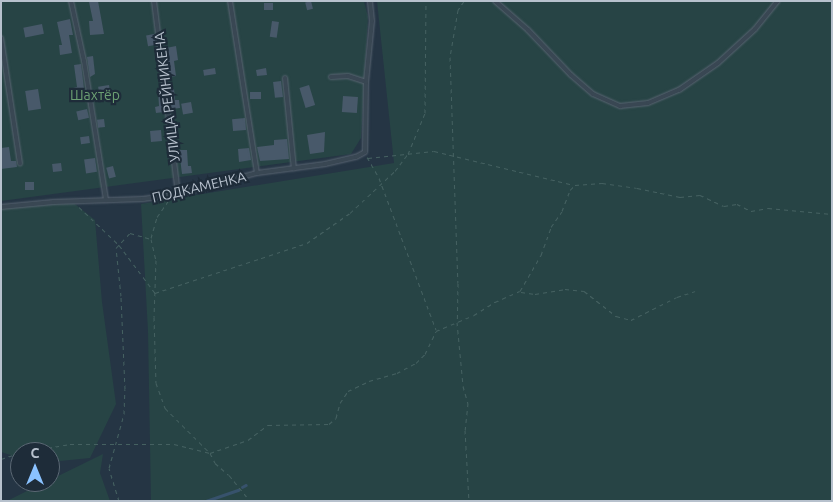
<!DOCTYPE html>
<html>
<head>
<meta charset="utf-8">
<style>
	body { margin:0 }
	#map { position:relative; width:833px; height:502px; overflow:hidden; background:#253544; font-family:Ubuntu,sans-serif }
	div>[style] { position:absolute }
	.green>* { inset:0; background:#274445 }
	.stream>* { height:2.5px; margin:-1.25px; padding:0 1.25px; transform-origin:1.25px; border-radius:1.25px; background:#37526c }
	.building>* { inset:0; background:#48596a; transform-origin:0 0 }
	.path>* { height:1px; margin-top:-0.5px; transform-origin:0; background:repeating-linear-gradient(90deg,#456161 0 4px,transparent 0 8px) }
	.roads { filter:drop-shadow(0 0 1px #586471) drop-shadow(0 0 1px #586471) }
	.lane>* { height:4px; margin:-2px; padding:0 2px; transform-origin:2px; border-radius:2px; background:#394753 }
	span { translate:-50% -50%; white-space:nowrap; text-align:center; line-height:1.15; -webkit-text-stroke:4.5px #1e2c39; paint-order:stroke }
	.park-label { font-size:14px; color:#6ca073 }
	.street-label { font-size:14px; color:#b7c1cd }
	.frame { position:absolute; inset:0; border:2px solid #b7c1cd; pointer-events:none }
	.north { position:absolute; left:10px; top:442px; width:50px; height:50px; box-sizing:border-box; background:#1e2c39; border:1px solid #5b6874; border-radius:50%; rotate:0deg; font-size:14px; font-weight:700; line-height:20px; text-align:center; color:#b7c1cd }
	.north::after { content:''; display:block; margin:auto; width:18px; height:22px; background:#8ac2ff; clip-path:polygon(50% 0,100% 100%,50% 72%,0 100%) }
</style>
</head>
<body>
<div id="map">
	<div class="green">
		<i style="clip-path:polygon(1px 1px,364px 1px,368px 17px,361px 138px,351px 154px,1px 201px)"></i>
		<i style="clip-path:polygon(377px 1px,832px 1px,832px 501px,151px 501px,148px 331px,141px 204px,394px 163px)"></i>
		<i style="clip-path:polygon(71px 201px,95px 220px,102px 302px,116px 404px,90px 458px,50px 462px,50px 452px,20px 452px,20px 458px,1px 452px,1px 207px)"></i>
		<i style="clip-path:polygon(103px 454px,100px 473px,110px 501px,7px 501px,45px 482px,50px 482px,50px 480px)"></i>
	</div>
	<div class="stream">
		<i style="left:242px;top:487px;width:4px;rotate:-27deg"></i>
		<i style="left:206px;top:501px;width:34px;rotate:-19deg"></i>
	</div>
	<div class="building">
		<i style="clip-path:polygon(93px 1px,98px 1px,104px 34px,90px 35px,89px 21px,93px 21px,89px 2px)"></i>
		<i style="left:311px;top:1px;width:8px;height:6px;rotate:76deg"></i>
		<i style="left:264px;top:3px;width:9px;height:7px"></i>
		<i style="clip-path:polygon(70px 19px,73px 35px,69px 35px,72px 53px,60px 55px,59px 45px,62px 45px,57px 22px)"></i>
		<i style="left:272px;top:21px;width:7px;height:16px;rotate:8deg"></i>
		<i style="left:42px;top:24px;width:10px;height:19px;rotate:79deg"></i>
		<i style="left:154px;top:34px;width:11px;height:8px;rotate:80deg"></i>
		<i style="clip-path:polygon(176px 46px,178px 60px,174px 61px,176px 76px,169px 77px,166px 48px)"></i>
		<i style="clip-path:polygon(93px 56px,95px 74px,90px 77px,87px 57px)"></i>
		<i style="clip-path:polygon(81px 64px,85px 97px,75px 98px,73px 88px,77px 87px,74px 65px)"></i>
		<i style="left:215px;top:68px;width:6px;height:12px;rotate:81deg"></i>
		<i style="clip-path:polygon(266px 68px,267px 75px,257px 76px,256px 70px)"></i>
		<i style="left:281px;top:81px;width:16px;height:8px;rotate:83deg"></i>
		<i style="left:109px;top:85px;width:12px;height:11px;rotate:81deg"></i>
		<i style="left:309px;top:85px;width:21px;height:10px;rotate:73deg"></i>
		<i style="left:38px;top:89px;width:20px;height:13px;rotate:81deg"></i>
		<i style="clip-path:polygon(174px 89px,175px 100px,179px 100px,180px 108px,171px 109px,169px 90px)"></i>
		<i style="clip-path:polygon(158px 90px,161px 90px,164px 112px,156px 113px,155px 107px,159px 106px)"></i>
		<i style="left:261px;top:92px;width:7px;height:11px;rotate:90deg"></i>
		<i style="left:343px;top:96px;width:15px;height:16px;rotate:4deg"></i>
		<i style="left:191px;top:102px;width:11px;height:10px;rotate:80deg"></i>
		<i style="left:87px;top:109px;width:9px;height:11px;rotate:77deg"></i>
		<i style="left:245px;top:118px;width:12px;height:13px;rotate:85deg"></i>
		<i style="left:104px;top:119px;width:8px;height:7px;rotate:83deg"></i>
		<i style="left:161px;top:130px;width:11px;height:11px;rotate:85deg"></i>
		<i style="clip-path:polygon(325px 132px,324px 152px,310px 154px,307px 135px)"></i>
		<i style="left:89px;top:136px;width:7px;height:9px;rotate:82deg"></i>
		<i style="clip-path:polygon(287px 139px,289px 159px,260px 161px,257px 147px,274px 145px,274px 140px)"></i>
		<i style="clip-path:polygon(9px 147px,11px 161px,16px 161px,17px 167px,1px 169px,1px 148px)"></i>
		<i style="clip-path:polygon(249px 148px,251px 160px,239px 162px,238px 149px)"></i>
		<i style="clip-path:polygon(179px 150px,187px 150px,188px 166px,191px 166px,192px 173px,182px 174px)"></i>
		<i style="left:95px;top:158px;width:14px;height:11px;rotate:82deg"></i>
		<i style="left:61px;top:163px;width:8px;height:9px;rotate:83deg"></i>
		<i style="left:113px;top:166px;width:11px;height:7px;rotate:75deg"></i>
		<i style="left:25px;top:182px;width:9px;height:8px"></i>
	</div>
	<div class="path">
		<i style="left:464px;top:1px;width:11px;rotate:124deg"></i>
		<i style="left:458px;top:10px;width:48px;rotate:99.7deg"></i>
		<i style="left:450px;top:57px;width:226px;rotate:88deg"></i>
		<i style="left:458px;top:283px;width:39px;rotate:91deg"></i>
		<i style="left:457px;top:322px;width:64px;rotate:84.6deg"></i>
		<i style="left:463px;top:386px;width:18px;rotate:74deg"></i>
		<i style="left:468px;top:403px;width:27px;rotate:96deg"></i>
		<i style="left:465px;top:430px;width:71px;rotate:86.8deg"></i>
		<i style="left:367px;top:157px;width:24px;rotate:60deg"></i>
		<i style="left:379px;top:178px;width:162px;rotate:69.4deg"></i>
		<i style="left:368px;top:158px;width:66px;rotate:-6.1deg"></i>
		<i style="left:434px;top:151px;width:144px;rotate:13.7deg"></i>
		<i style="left:79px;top:207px;width:55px;rotate:43.5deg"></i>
		<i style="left:119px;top:245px;width:60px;rotate:53.1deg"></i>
		<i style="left:155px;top:293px;width:160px;rotate:-18.2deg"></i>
		<i style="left:307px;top:243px;width:52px;rotate:-34.9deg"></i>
		<i style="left:350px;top:213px;width:62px;rotate:-43deg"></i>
		<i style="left:395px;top:171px;width:21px;rotate:-53deg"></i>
		<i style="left:408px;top:154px;width:44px;rotate:-67.5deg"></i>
		<i style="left:425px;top:113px;width:112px;rotate:-89.5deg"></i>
		<i style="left:151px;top:238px;width:22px;rotate:-74deg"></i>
		<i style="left:157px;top:217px;width:19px;rotate:-55deg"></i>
		<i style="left:521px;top:292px;width:14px;rotate:8deg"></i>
		<i style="left:535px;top:294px;width:30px;rotate:-9deg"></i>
		<i style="left:565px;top:289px;width:19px;rotate:6deg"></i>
		<i style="left:584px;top:291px;width:41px;rotate:38deg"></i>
		<i style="left:616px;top:316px;width:16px;rotate:15deg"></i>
		<i style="left:631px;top:320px;width:51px;rotate:-26.6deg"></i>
		<i style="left:677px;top:297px;width:19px;rotate:-18deg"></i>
		<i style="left:24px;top:452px;width:47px;rotate:-9.9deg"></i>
		<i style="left:70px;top:444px;width:104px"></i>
		<i style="left:174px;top:444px;width:37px;rotate:14deg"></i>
		<i style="left:210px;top:453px;width:40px;rotate:-18.9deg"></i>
		<i style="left:248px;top:440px;width:25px;rotate:-37deg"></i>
		<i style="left:268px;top:425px;width:61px;rotate:-0.9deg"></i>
		<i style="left:329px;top:424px;width:9px;rotate:-41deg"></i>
		<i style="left:336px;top:418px;width:16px;rotate:-75deg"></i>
		<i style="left:340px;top:403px;width:14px;rotate:-56deg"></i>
		<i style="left:348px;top:391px;width:23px;rotate:-25deg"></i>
		<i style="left:369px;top:381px;width:29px;rotate:-16deg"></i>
		<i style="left:397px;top:373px;width:21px;rotate:-28deg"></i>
		<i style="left:416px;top:363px;width:13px;rotate:-45deg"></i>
		<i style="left:425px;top:354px;width:25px;rotate:-64deg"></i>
		<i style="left:436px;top:331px;width:41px;rotate:-22.8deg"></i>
		<i style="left:474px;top:315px;width:25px;rotate:-32deg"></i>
		<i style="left:495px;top:302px;width:27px;rotate:-24deg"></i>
		<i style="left:520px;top:291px;width:42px;rotate:-59.7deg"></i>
		<i style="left:541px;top:255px;width:30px;rotate:-70deg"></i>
		<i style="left:551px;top:227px;width:19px;rotate:-55deg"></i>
		<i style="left:562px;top:211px;width:22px;rotate:-69deg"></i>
		<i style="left:570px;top:190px;width:7px;rotate:-45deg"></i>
		<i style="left:575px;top:185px;width:27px;rotate:-4deg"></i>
		<i style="left:602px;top:183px;width:35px;rotate:8deg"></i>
		<i style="left:637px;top:188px;width:44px;rotate:11.8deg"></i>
		<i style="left:680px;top:197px;width:20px;rotate:-6deg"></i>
		<i style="left:700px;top:195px;width:26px;rotate:25deg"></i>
		<i style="left:724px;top:206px;width:13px;rotate:-9deg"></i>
		<i style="left:737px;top:204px;width:16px;rotate:27deg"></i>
		<i style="left:751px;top:211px;width:17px;rotate:-10deg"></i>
		<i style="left:768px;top:208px;width:64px;rotate:5.4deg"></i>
		<i style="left:1px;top:459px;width:20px;rotate:-18deg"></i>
		<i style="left:119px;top:501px;width:34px;rotate:-107deg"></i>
		<i style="left:109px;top:468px;width:56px;rotate:-74.5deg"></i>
		<i style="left:124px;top:414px;width:25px;rotate:-88deg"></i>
		<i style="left:125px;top:389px;width:93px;rotate:-92.5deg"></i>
		<i style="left:121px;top:296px;width:48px;rotate:-95.9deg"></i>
		<i style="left:116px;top:248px;width:21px;rotate:-47deg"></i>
		<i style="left:130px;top:233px;width:22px;rotate:16deg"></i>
		<i style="left:151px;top:239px;width:22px;rotate:77deg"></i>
		<i style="left:156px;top:260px;width:57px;rotate:92deg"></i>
		<i style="left:154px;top:317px;width:66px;rotate:88.3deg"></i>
		<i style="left:156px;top:383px;width:27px;rotate:70deg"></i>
		<i style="left:165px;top:408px;width:64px;rotate:45deg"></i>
		<i style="left:210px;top:453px;width:11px;rotate:63deg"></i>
		<i style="left:215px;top:463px;width:18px;rotate:41deg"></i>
		<i style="left:229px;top:475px;width:33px;rotate:51deg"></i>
	</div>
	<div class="roads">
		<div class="lane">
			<i style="left:71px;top:1px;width:61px;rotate:77.8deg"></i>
			<i style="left:84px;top:61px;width:141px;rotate:81deg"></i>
			<i style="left:154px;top:1px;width:194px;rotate:82.9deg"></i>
			<i style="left:230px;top:1px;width:174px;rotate:81.1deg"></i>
			<i style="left:495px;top:1px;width:44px;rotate:41.3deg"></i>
			<i style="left:528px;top:30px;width:62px;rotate:46.3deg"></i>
			<i style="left:571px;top:75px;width:29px;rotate:41deg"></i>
			<i style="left:593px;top:94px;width:30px;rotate:24deg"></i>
			<i style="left:620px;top:106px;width:28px;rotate:-6deg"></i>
			<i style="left:648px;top:103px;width:34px;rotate:-23deg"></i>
			<i style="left:679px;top:90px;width:47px;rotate:-34.7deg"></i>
			<i style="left:718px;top:63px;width:50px;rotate:-42.6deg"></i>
			<i style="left:755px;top:29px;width:36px;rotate:-51deg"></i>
			<i style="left:1px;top:38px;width:127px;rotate:81.4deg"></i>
			<i style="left:331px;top:77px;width:17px;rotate:-3deg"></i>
			<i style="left:348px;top:76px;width:19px;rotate:18deg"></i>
			<i style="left:285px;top:78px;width:91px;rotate:84.4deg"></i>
			<i style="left:1px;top:207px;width:53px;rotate:-5.4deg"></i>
			<i style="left:54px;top:202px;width:89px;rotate:-1.9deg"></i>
			<i style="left:143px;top:199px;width:35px;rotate:-8deg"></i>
			<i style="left:178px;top:194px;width:82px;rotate:-14.9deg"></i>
			<i style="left:257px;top:173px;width:69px;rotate:-7.5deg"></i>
			<i style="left:325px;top:164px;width:32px;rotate:-13deg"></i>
			<i style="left:356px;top:157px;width:10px;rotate:-29deg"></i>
			<i style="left:365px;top:152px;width:70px;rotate:-89.2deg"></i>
			<i style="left:366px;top:82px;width:61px;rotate:-84.4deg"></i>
			<i style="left:372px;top:21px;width:20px;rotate:-96deg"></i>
		</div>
	</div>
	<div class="park-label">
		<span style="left:95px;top:95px">Шахтёр</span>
	</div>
	<div class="street-label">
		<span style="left:167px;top:97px;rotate:-97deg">УЛИЦА РЕЙНИКЕНА</span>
		<span style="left:199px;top:187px;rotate:-13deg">ПОДКАМЕНКА</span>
	</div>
	<div class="frame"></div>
	<div class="north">С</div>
</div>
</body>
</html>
